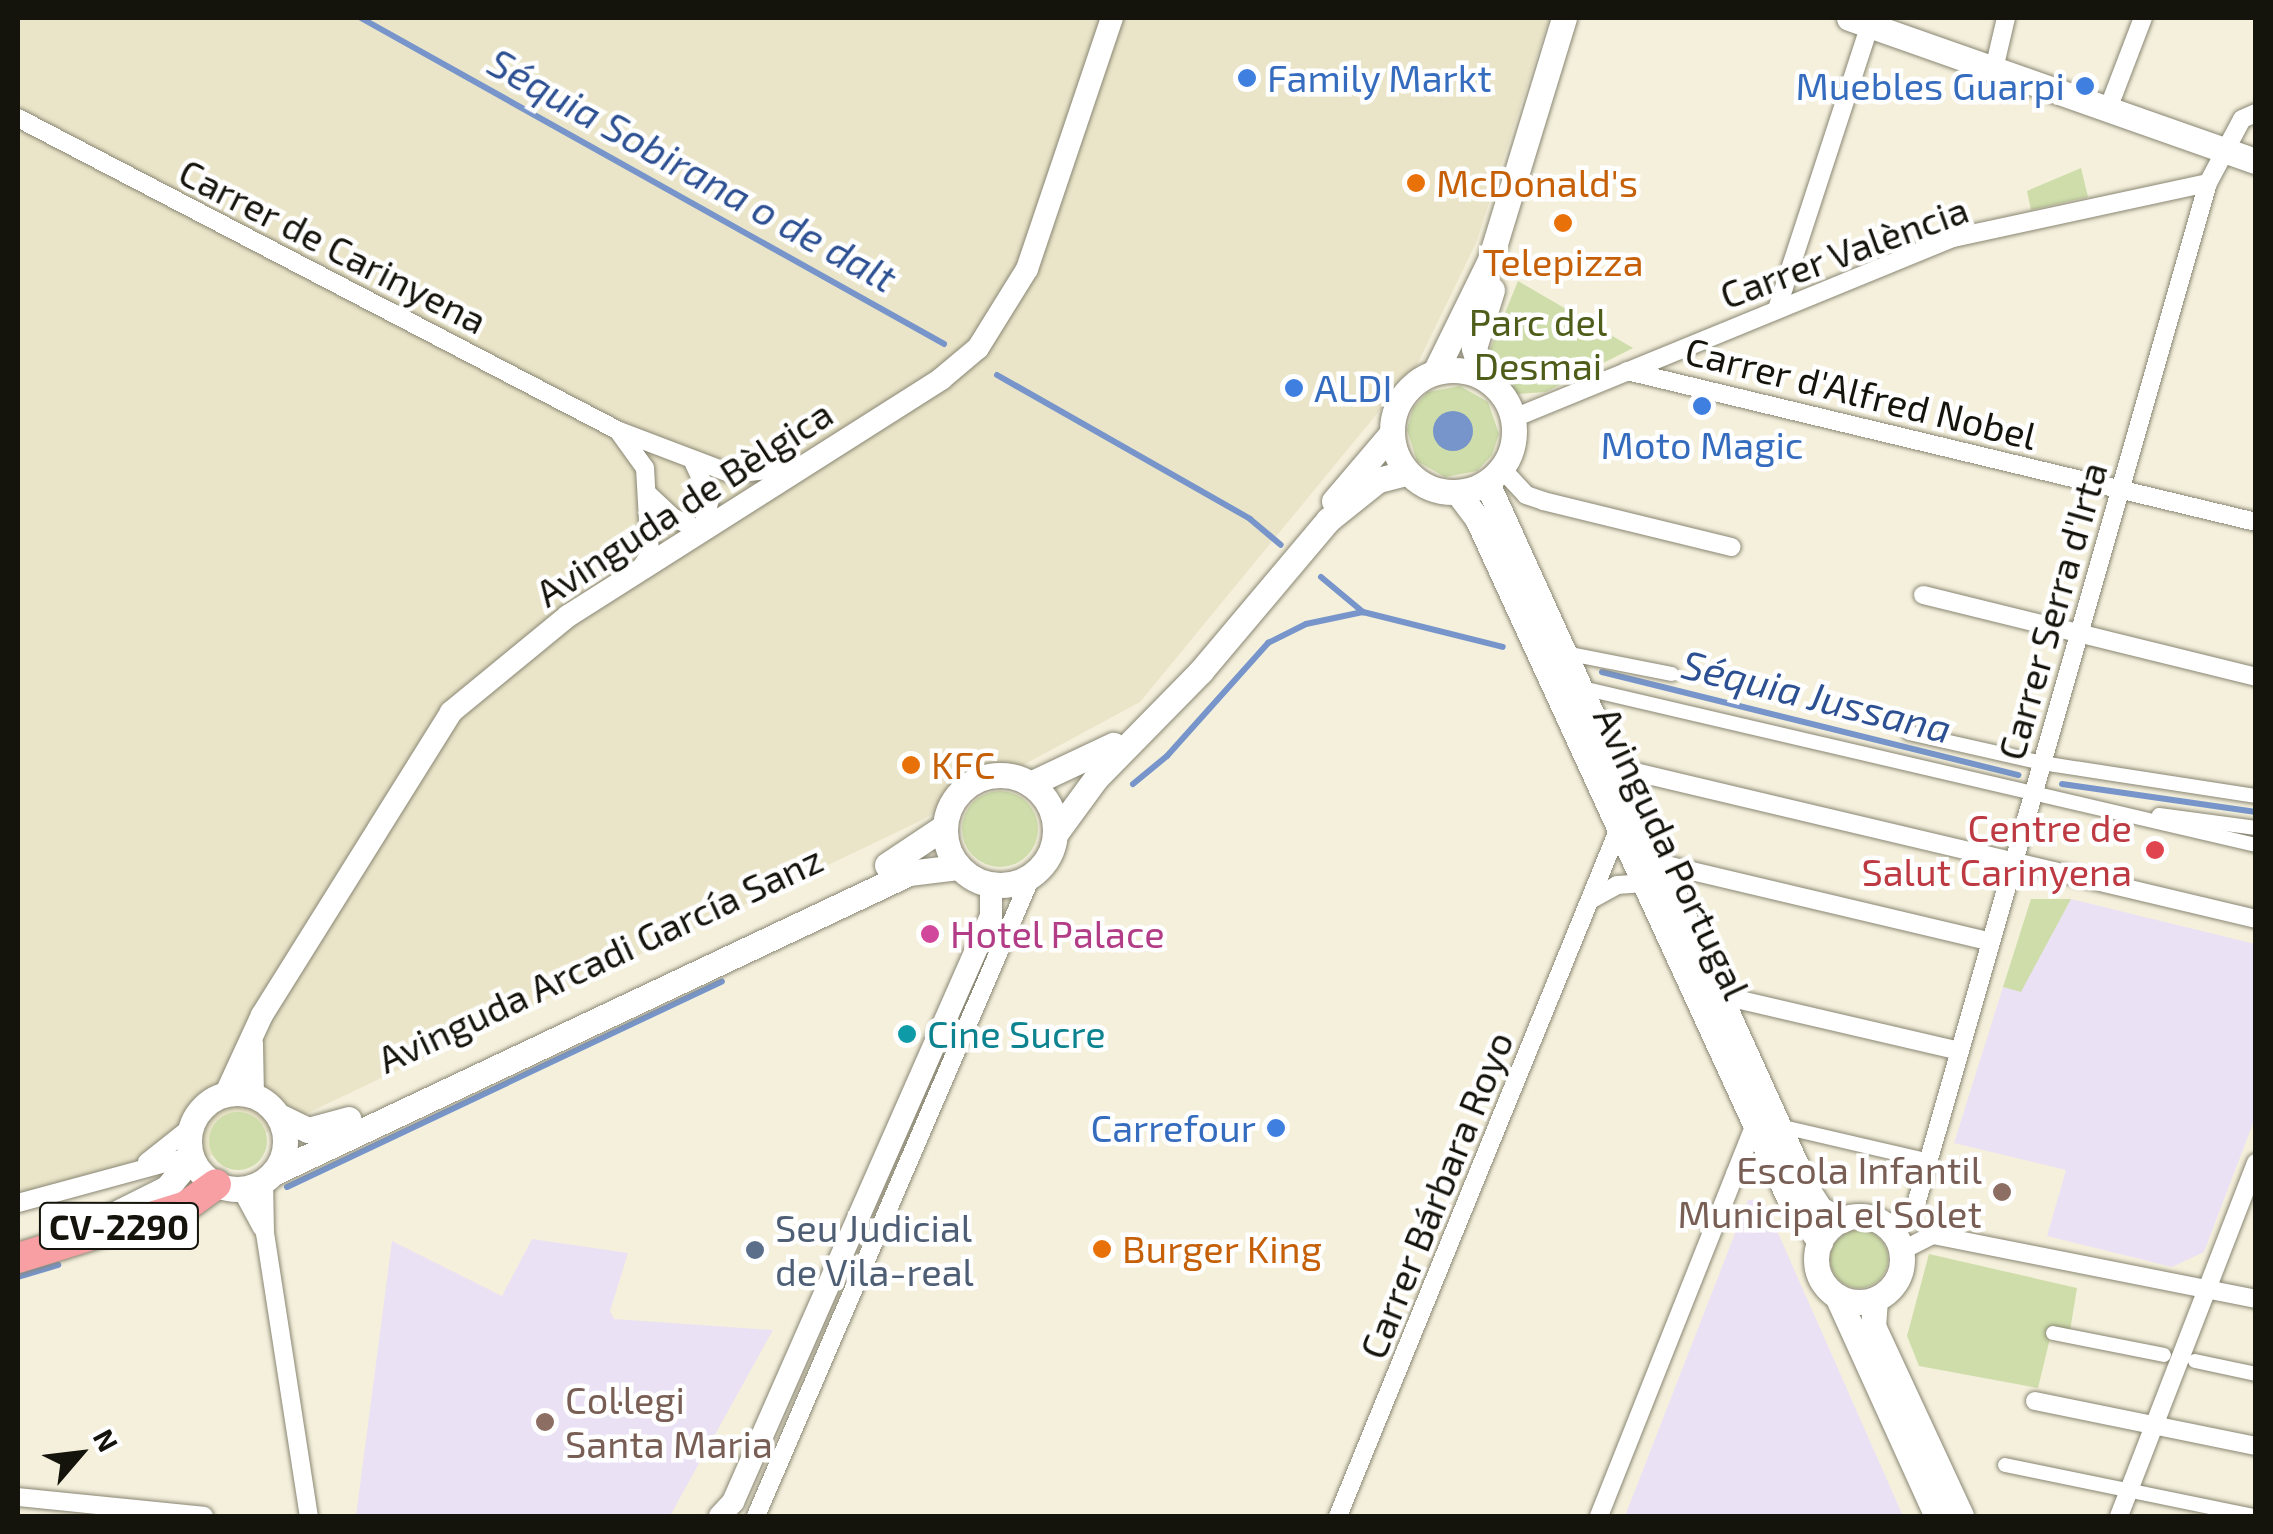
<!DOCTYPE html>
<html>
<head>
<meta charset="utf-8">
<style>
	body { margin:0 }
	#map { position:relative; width:2273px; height:1534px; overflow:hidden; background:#f4f0dc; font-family:"Exo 2",sans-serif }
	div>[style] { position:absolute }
	.built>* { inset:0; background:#eae5c9 }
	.education>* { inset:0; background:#ebe1f5 }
	.green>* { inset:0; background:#ceddaa }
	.round { border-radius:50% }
	.water>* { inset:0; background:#7795ca }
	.stream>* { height:6px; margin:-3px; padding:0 3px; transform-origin:3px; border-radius:3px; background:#7795ca }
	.roads { filter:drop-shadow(0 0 2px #898673) drop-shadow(0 0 2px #898673) }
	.pedestrian>* { height:14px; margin:-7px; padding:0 7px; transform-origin:7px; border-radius:7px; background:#fff }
	.minor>* { height:18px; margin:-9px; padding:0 9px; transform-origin:9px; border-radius:9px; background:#fff }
	.tertiary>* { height:22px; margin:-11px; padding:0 11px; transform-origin:11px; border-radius:11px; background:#fff }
	.secondary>* { height:25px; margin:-12.5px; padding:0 12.5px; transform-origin:12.5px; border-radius:12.5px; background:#fff }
	.secondary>.ring { margin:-12.5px; padding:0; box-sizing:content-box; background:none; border:25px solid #fff; border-radius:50% }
	.trunk>* { height:30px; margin:-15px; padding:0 15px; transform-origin:15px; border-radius:15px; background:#f89fa3 }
	.dots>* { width:28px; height:28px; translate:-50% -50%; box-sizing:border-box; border:5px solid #fff; border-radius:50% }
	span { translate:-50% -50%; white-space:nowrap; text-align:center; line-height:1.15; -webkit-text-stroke:9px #fff; paint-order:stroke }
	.shield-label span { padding:2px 8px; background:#fff; border:2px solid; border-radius:8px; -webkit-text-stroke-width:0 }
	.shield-label { font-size:35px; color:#15140c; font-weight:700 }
	.shop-label { font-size:38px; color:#366cbe }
	.left { translate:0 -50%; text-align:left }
	.right { translate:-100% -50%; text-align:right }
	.food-label { font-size:38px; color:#c56008 }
	.street-label { font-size:38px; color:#15140c }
	.park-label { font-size:38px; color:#4e5d19 }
	.health-label { font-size:38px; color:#be3a42 }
	.hotel-label { font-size:38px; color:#b23c85 }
	.culture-label { font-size:38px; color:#0d838f }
	.education-label { font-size:38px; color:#785e54 }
	.service-label { font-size:38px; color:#4e5e75 }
	.water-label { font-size:40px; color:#2d5092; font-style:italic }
	.frame { position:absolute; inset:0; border:20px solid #15140c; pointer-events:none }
	.north { position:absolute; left:30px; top:1404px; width:100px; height:100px; -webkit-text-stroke:8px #fff; paint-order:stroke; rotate:62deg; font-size:28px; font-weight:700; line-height:40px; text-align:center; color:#15140c }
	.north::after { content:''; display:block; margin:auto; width:35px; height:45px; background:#15140c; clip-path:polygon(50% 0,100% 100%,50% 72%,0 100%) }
</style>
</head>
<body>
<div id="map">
	<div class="built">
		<i style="clip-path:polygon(18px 18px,1549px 18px,1476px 243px,1417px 365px,1140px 702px,916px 823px,224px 1153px,18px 1195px)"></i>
	</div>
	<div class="education">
		<i style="clip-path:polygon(2071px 899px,2255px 944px,2255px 1118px,2204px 1252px,2172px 1267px,2047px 1236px,2066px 1170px,1954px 1143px,2003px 987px,2021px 991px)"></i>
		<i style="clip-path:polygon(1763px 1199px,1903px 1516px,1625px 1516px,1748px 1200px)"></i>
		<i style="clip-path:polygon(532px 1239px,628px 1253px,610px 1311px,614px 1319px,773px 1330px,671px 1514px,356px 1516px,392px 1241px,502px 1296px)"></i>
	</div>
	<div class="green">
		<i style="clip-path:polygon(2081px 168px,2088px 197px,2031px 210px,2027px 191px)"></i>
		<i style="clip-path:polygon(1518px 281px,1633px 348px,1546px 392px,1517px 394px,1489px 352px)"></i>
		<i style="clip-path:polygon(1460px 386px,1488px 402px,1499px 434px,1492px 455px,1477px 471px,1445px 477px,1417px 461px,1407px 430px,1413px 408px,1428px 392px)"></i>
		<i class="round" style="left:962px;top:791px;width:76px;height:76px"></i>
		<i style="clip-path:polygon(2031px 899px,2071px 899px,2021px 992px,2003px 987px)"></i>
		<i class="round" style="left:209px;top:1112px;width:58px;height:58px"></i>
		<i class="round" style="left:1830px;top:1230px;width:58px;height:58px"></i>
		<i style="clip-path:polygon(1929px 1254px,2077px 1288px,2070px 1331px,2053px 1326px,2038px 1388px,1919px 1366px,1907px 1336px)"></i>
	</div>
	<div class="water">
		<i class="round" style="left:1433px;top:411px;width:40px;height:40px"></i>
	</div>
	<div class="stream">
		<i style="left:361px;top:18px;width:668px;rotate:29.21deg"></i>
		<i style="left:997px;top:375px;width:291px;rotate:29.6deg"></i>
		<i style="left:1250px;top:519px;width:40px;rotate:40deg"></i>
		<i style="left:1321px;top:577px;width:55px;rotate:39.8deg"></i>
		<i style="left:1363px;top:612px;width:144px;rotate:14deg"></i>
		<i style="left:1602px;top:672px;width:429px;rotate:13.9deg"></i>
		<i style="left:1133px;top:784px;width:44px;rotate:-39.5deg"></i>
		<i style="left:1167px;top:756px;width:152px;rotate:-48.2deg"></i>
		<i style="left:1268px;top:643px;width:42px;rotate:-26.6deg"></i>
		<i style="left:1306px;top:624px;width:58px;rotate:-11.9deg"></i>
		<i style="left:2062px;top:784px;width:196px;rotate:8.2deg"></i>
		<i style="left:287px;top:1187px;width:481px;rotate:-25.3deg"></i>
		<i style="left:18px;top:1277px;width:42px;rotate:-16.7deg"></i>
	</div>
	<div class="roads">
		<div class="pedestrian">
			<i style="left:1565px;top:653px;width:109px;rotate:11.1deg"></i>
			<i style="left:1578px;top:687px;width:696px;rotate:13.12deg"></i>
			<i style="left:1909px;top:733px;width:136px;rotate:12.7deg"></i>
			<i style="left:2042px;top:763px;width:217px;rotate:8.8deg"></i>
			<i style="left:2159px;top:815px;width:98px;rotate:7.6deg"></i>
			<i style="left:1779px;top:1126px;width:154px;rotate:13.1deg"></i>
			<i style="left:2053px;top:1333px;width:113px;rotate:11.2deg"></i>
			<i style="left:2195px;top:1361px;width:62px;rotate:12deg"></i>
			<i style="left:2005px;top:1465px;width:253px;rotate:11.6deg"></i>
		</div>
		<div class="minor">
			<i style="left:1994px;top:69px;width:52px;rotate:-76.8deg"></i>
			<i style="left:2108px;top:109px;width:97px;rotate:-69deg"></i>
			<i style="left:18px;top:118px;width:678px;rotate:27.51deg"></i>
			<i style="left:619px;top:431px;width:121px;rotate:20.8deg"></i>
			<i style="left:732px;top:474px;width:70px;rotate:-6.5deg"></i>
			<i style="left:1777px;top:309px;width:306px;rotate:-71.9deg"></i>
			<i style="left:1627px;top:371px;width:647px;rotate:13.5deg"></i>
			<i style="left:1514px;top:418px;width:474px;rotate:-22.3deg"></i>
			<i style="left:1953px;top:238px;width:261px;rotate:-12.2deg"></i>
			<i style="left:619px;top:432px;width:44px;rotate:54.2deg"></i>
			<i style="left:645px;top:468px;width:86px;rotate:86.7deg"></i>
			<i style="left:650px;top:554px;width:18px;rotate:124deg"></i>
			<i style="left:1502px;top:469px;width:35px;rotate:47deg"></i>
			<i style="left:1526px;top:495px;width:18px;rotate:19deg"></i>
			<i style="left:1543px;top:501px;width:194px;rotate:13.7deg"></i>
			<i style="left:647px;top:493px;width:37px;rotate:43deg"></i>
			<i style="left:674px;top:518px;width:31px;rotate:25deg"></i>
			<i style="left:702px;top:531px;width:34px;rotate:-76deg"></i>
			<i style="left:710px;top:498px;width:38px;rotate:-115deg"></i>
			<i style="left:1923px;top:595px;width:343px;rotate:13.8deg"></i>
			<i style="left:1614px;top:767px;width:660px;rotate:13.32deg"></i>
			<i style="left:1658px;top:863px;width:342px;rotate:13.3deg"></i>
			<i style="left:1594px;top:898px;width:26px;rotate:-29deg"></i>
			<i style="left:1617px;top:885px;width:27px;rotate:-4deg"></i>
			<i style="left:1719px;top:995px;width:247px;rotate:13.1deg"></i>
			<i style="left:147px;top:1162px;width:55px;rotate:-38.3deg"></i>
			<i style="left:1735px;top:1174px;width:40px;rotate:-10deg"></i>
			<i style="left:264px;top:1181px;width:52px;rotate:88.9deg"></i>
			<i style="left:265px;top:1233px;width:286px;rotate:81.2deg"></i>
			<i style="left:241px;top:1189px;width:44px;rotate:61.7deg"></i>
			<i style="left:18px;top:1203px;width:179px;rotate:-15.2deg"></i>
			<i style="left:1887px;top:1227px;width:34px;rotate:-34deg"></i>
			<i style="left:1915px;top:1208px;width:1066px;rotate:-74.05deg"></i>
			<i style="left:2208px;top:183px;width:72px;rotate:-62deg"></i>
			<i style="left:2242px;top:119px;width:15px;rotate:-23deg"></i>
			<i style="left:1901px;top:1251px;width:36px;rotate:-27deg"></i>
			<i style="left:1933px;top:1235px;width:329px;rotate:11.2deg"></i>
			<i style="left:2035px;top:1401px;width:226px;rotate:11.5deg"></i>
			<i style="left:18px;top:1497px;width:187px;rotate:5.8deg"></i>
			<i style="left:756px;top:1516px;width:696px;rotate:-66.71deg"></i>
			<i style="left:1338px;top:1516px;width:743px;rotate:-67.78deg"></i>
			<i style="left:1599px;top:1516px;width:422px;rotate:-68.3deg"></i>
			<i style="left:2119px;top:1516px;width:379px;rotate:-68.8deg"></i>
		</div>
		<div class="tertiary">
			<i style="left:252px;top:1044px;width:51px;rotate:88.9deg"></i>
			<i style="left:226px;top:1093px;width:86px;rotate:-65.2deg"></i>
			<i style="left:262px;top:1015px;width:357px;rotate:-58deg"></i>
			<i style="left:451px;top:712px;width:151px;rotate:-39.4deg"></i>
			<i style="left:568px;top:616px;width:442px;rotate:-32.4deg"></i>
			<i style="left:941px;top:379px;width:48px;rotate:-40deg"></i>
			<i style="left:978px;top:348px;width:93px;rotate:-58.2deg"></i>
			<i style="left:1027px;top:269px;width:265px;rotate:-71.3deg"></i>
			<i style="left:720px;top:1516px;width:19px;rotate:-47deg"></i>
			<i style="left:733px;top:1502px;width:640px;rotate:-66.24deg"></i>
			<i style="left:991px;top:916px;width:31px;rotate:-90deg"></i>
		</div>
		<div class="secondary">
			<i style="left:1849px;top:18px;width:431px;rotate:19.4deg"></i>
			<i class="ring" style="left:1392px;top:370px;width:97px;height:97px"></i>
			<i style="left:1435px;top:372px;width:125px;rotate:-63.8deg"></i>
			<i style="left:1490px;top:260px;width:253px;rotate:-73deg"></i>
			<i style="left:1482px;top:376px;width:29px;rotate:-106deg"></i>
			<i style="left:1474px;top:348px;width:61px;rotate:-72.8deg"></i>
			<i style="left:1487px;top:483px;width:775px;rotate:65.62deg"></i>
			<i style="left:1807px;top:1189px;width:24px;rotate:57deg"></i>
			<i style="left:1820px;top:1209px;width:24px;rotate:28deg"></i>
			<i style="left:1458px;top:493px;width:31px;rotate:53deg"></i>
			<i style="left:1477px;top:518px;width:748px;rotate:65.35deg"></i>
			<i style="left:1789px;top:1198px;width:54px;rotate:54.8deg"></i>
			<i style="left:1334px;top:501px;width:88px;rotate:-49.6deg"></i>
			<i class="ring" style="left:945px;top:775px;width:85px;height:85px"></i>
			<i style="left:1030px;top:784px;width:92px;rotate:-25.2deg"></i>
			<i style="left:1055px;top:834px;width:69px;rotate:-53.8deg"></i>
			<i style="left:1096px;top:778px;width:150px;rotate:-45.5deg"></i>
			<i style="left:1201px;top:671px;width:197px;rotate:-49.9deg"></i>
			<i style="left:1328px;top:520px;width:64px;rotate:-38.7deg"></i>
			<i style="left:1378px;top:480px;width:30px;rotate:-14deg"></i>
			<i style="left:887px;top:865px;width:69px;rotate:-33.7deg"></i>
			<i class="ring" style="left:189px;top:1093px;width:71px;height:71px"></i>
			<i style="left:279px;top:1116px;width:32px;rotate:26deg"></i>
			<i style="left:308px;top:1130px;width:42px;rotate:-15deg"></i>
			<i style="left:273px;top:1173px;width:703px;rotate:-25.25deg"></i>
			<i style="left:909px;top:873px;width:49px;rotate:-7deg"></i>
			<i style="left:113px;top:1215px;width:60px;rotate:-26.6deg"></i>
			<i style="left:167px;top:1188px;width:38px;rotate:-51deg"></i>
			<i class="ring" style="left:1816px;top:1216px;width:61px;height:61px"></i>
			<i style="left:1837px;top:1296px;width:242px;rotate:65.6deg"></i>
			<i style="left:1875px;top:1299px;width:27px;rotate:94deg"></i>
			<i style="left:1873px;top:1326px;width:209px;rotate:65.1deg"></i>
		</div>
		<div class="trunk">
			<i style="left:18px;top:1258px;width:176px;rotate:-17.2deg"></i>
			<i style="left:186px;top:1206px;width:37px;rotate:-36deg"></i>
		</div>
	</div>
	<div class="dots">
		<i style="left:1247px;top:78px;background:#3f7fe0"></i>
		<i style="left:2085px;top:86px;background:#3f7fe0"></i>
		<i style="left:1416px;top:183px;background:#e8710a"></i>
		<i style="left:1563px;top:223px;background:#e8710a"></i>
		<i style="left:1294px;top:388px;background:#3f7fe0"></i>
		<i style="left:1702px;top:406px;background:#3f7fe0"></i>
		<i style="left:911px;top:765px;background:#e8710a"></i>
		<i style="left:2155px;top:850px;background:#e0444e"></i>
		<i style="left:930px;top:934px;background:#d1479c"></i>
		<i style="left:907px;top:1034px;background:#0f9aa8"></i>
		<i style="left:1276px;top:1128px;background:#3f7fe0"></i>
		<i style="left:2002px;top:1192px;background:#8d6e63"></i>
		<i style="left:1102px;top:1249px;background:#e8710a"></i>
		<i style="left:755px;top:1250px;background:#5c6f8a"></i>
		<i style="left:545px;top:1422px;background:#8d6e63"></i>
	</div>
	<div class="shield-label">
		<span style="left:119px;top:1226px">CV-2290</span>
	</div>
	<div class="shop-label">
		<span class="left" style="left:1267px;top:78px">Family Markt</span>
		<span class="right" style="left:2065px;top:86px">Muebles Guarpi</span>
		<span class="left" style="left:1314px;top:388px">ALDI</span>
		<span style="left:1702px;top:445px">Moto Magic</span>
		<span class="right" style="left:1256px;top:1128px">Carrefour</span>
	</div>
	<div class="food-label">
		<span class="left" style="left:1436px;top:183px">McDonald's</span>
		<span style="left:1563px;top:262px">Telepizza</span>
		<span class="left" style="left:931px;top:765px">KFC</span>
		<span class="left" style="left:1122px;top:1249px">Burger King</span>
	</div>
	<div class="street-label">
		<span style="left:333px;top:246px;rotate:27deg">Carrer de Carinyena</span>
		<span style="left:1844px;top:252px;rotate:-20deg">Carrer València</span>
		<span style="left:1861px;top:393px;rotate:14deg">Carrer d'Alfred Nobel</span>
		<span style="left:684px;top:503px;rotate:-33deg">Avinguda de Bèlgica</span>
		<span style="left:2052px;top:611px;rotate:-74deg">Carrer Serra d'Irta</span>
		<span style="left:1672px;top:853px;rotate:65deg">Avinguda Portugal</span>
		<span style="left:600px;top:959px;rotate:-25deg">Avinguda Arcadi García Sanz</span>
		<span style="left:1436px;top:1195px;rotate:-68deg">Carrer Bárbara Royo</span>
	</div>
	<div class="park-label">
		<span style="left:1538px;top:344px">Parc del<br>Desmai</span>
	</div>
	<div class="health-label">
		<span class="right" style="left:2132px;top:850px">Centre de<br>Salut Carinyena</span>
	</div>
	<div class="hotel-label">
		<span class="left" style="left:950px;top:934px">Hotel Palace</span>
	</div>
	<div class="culture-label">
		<span class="left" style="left:927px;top:1034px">Cine Sucre</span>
	</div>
	<div class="education-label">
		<span class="right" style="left:1982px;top:1192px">Escola Infantil<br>Municipal el Solet</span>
		<span class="left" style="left:565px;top:1422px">Col·legi<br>Santa Maria</span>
	</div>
	<div class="service-label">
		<span class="left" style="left:775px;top:1250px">Seu Judicial<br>de Vila-real</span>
	</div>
	<div class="water-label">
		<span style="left:693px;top:169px;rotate:29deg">Séquia Sobirana o de dalt</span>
		<span style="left:1817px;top:695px;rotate:14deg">Séquia Jussana</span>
	</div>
	<div class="frame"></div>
	<div class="north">N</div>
</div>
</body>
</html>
